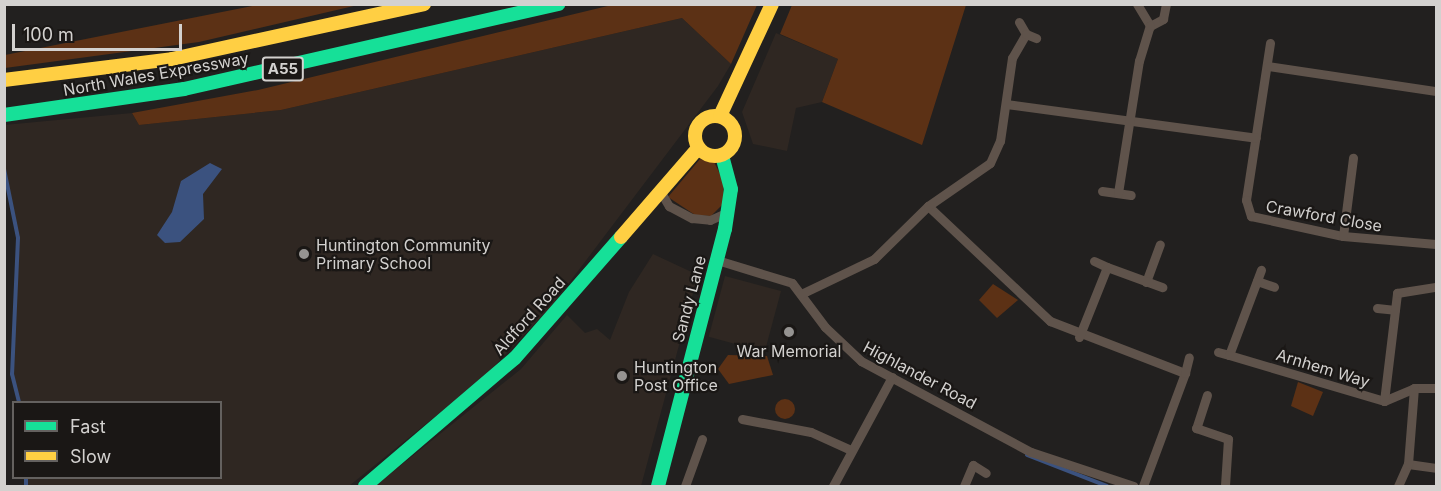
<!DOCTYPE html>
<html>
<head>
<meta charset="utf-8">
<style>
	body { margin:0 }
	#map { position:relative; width:1441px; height:491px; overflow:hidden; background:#22201f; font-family:Inter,sans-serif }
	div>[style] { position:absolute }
	.built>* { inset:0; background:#2f2722; transform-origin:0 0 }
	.green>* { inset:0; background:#5c3115 }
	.round { border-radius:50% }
	.water>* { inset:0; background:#3b527f }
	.stream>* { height:4px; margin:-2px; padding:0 2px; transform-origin:2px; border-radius:2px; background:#3b527f }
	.street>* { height:9px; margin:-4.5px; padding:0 4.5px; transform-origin:4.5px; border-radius:4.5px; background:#5f534b }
	.fast>* { height:14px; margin:-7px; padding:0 7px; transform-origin:7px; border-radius:7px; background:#16e098 }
	.slow>* { height:14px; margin:-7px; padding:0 7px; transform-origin:7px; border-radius:7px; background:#ffcf43 }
	.slow>.ring { margin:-7px; padding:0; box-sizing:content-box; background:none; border:14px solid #ffcf43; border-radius:50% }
	.dots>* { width:16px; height:16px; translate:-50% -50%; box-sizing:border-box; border:3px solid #1a1715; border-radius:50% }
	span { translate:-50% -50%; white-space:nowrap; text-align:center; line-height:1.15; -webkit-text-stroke:4.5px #1a1715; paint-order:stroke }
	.shield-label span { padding:2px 4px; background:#1a1715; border:2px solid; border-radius:4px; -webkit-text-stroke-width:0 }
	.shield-label { font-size:15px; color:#d3d1cf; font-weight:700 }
	.street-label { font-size:16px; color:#d3d1cf }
	.poi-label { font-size:16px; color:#d3d1cf }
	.left { translate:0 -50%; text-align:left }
	.frame { position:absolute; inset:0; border:6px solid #d3d1cf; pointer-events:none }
	.legend { position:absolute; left:12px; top:401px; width:210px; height:78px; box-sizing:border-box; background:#1a1715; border:2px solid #64615f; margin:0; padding:8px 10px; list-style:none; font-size:18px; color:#d3d1cf }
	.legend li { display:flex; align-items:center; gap:12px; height:30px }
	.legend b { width:30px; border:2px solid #64615f }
	.scale { position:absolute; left:12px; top:24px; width:170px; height:27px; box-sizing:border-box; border:3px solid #d3d1cf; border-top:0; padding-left:8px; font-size:18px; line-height:21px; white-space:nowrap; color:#d3d1cf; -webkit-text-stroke:4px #1a1715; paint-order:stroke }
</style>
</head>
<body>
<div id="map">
	<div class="built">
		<i style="clip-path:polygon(682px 18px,731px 64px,718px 86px,550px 308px,483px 378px,349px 486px,26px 486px,26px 478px,220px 478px,220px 402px,19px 402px,12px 374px,18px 238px,5px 169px,4px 125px,132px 113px,139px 125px,281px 110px)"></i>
		<i style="clip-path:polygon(776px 33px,838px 59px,822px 102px,796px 108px,787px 151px,753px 144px,742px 112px)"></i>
		<i style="clip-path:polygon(653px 254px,698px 275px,641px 486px,375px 486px,521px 369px,567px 315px,585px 333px,597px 329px,610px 340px,629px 292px)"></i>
		<i style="left:725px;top:276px;width:58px;height:63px;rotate:15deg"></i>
	</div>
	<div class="green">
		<i style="clip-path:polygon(616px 4px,757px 5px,731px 64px,682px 18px,281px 110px,139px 125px,132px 113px,258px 90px)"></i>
		<i style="clip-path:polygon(257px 5px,358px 5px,199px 42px,5px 68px,5px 55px)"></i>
		<i style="clip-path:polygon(792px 5px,966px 5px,922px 145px,822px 102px,838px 59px,780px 34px)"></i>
		<i style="clip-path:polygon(700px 159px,714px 162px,723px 180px,724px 203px,711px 216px,695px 215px,668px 197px)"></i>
		<i style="clip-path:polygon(993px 284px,1018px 300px,997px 318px,979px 300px)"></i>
		<i style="clip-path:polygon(728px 355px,767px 356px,773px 375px,729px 384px,718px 369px)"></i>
		<i style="clip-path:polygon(1298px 382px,1323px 392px,1313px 416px,1291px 406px)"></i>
		<i class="round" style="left:775px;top:399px;width:20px;height:20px"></i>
	</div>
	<div class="water">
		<i style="clip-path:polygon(210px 163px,222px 169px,203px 194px,204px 219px,180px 242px,165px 243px,157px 235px,172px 212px,181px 181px)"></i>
	</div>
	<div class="stream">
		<i style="left:4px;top:169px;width:70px;rotate:78.5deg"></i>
		<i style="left:18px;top:238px;width:136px;rotate:92.5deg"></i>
		<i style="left:12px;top:374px;width:29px;rotate:76deg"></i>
		<i style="left:1027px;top:455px;width:86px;rotate:21.2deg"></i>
		<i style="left:26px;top:486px;width:8px;rotate:-90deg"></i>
	</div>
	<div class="street">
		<i style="left:1137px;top:4px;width:26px;rotate:59deg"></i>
		<i style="left:1150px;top:26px;width:15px;rotate:-28deg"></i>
		<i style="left:1163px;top:19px;width:15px;rotate:-79deg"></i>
		<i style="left:1019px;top:22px;width:14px;rotate:60deg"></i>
		<i style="left:1270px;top:43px;width:159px;rotate:98.7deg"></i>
		<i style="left:1246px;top:200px;width:17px;rotate:73deg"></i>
		<i style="left:1251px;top:216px;width:94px;rotate:12.3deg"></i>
		<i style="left:1343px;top:236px;width:93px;rotate:4.9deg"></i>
		<i style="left:1268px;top:66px;width:170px;rotate:8.5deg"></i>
		<i style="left:1006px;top:104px;width:252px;rotate:7.7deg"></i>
		<i style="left:659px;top:189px;width:20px;rotate:60deg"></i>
		<i style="left:669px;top:206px;width:26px;rotate:28deg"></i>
		<i style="left:692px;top:218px;width:18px;rotate:6deg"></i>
		<i style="left:710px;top:220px;width:20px;rotate:-24deg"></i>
		<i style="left:1102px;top:191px;width:29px;rotate:8deg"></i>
		<i style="left:1118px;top:193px;width:134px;rotate:-81deg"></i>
		<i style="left:1139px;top:61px;width:37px;rotate:-73deg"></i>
		<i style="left:928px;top:206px;width:168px;rotate:43.3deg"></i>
		<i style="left:1050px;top:321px;width:145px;rotate:21.1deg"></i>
		<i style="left:1185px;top:373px;width:121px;rotate:110.4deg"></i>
		<i style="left:1343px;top:236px;width:79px;rotate:-82.7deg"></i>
		<i style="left:717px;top:260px;width:78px;rotate:17deg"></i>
		<i style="left:792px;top:283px;width:55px;rotate:53.1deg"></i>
		<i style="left:825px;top:327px;width:50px;rotate:43.4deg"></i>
		<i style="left:861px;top:361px;width:193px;rotate:28.2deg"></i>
		<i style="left:1031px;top:452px;width:108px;rotate:18.4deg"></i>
		<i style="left:1094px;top:261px;width:14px;rotate:25deg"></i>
		<i style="left:1257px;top:281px;width:18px;rotate:19deg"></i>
		<i style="left:1146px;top:282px;width:40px;rotate:-69.8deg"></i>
		<i style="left:801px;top:294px;width:81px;rotate:-25.6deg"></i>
		<i style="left:874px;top:259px;width:76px;rotate:-44.5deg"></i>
		<i style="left:928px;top:206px;width:75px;rotate:-34.7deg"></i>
		<i style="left:990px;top:163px;width:24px;rotate:-66deg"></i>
		<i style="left:1000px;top:141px;width:84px;rotate:-81.8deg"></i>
		<i style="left:1012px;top:58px;width:28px;rotate:-60deg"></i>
		<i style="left:1026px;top:34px;width:11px;rotate:22deg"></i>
		<i style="left:1377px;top:308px;width:18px;rotate:6deg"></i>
		<i style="left:1079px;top:337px;width:75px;rotate:-68.2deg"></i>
		<i style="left:1107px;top:267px;width:59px;rotate:20deg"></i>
		<i style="left:1218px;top:352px;width:11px;rotate:15deg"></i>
		<i style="left:1229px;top:355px;width:91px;rotate:-69.4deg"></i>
		<i style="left:1229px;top:355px;width:162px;rotate:16.5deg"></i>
		<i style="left:1384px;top:401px;width:33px;rotate:-23deg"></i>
		<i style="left:1414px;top:388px;width:22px"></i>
		<i style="left:1185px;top:373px;width:16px;rotate:-76deg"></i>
		<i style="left:1207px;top:395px;width:35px;rotate:108deg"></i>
		<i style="left:1196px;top:428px;width:34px;rotate:19deg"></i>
		<i style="left:1228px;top:439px;width:47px;rotate:93.7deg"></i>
		<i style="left:1384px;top:401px;width:109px;rotate:-83.1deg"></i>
		<i style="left:1397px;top:293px;width:39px;rotate:-9deg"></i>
		<i style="left:742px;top:419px;width:70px;rotate:10.7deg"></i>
		<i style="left:811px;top:432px;width:44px;rotate:24.2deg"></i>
		<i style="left:1408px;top:464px;width:28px;rotate:8deg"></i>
		<i style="left:685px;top:486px;width:50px;rotate:-70.1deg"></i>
		<i style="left:833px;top:486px;width:124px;rotate:-61.6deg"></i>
		<i style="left:964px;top:486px;width:23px;rotate:-67deg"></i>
		<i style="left:973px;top:465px;width:15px;rotate:32deg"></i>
		<i style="left:1398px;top:486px;width:24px;rotate:-66deg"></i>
		<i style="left:1408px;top:464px;width:76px;rotate:-85.5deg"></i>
	</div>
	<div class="fast">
		<i style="left:4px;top:115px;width:182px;rotate:-8.2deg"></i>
		<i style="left:184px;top:89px;width:384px;rotate:-12.8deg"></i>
		<i style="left:365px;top:486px;width:197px;rotate:-40.5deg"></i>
		<i style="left:515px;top:358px;width:161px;rotate:-48.8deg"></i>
		<i style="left:658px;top:486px;width:266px;rotate:-75.4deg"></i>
		<i style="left:725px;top:229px;width:40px;rotate:-81.5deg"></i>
		<i style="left:731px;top:189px;width:35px;rotate:-105deg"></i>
	</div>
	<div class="slow">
		<i style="left:4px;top:80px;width:169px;rotate:-7.1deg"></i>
		<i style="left:172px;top:59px;width:258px;rotate:-12.3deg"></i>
		<i class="ring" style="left:695px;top:116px;width:26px;height:26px"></i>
		<i style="left:720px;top:116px;width:123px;rotate:-65.1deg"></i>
		<i style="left:621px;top:237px;width:118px;rotate:-49.1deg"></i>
	</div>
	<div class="dots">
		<i style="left:304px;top:254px;background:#959391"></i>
		<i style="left:789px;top:332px;background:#959391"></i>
		<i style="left:622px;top:376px;background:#959391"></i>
	</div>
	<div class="shield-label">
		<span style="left:283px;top:69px">A55</span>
	</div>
	<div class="street-label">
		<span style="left:156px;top:74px;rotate:-10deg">North Wales Expressway</span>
		<span style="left:1324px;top:216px;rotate:10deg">Crawford Close</span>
		<span style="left:689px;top:299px;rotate:-75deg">Sandy Lane</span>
		<span style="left:529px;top:316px;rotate:-48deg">Aldford Road</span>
		<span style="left:1323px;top:368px;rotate:17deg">Arnhem Way</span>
		<span style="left:920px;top:375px;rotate:28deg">Highlander Road</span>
	</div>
	<div class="poi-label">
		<span class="left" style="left:316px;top:254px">Huntington Community<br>Primary School</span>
		<span style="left:789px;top:351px">War Memorial</span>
		<span class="left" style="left:634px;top:376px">Huntington<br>Post Office</span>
	</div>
	<div class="frame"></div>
	<ul class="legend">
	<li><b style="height:8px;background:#16e098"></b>Fast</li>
	<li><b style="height:8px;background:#ffcf43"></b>Slow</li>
	</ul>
	<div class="scale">100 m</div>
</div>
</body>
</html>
